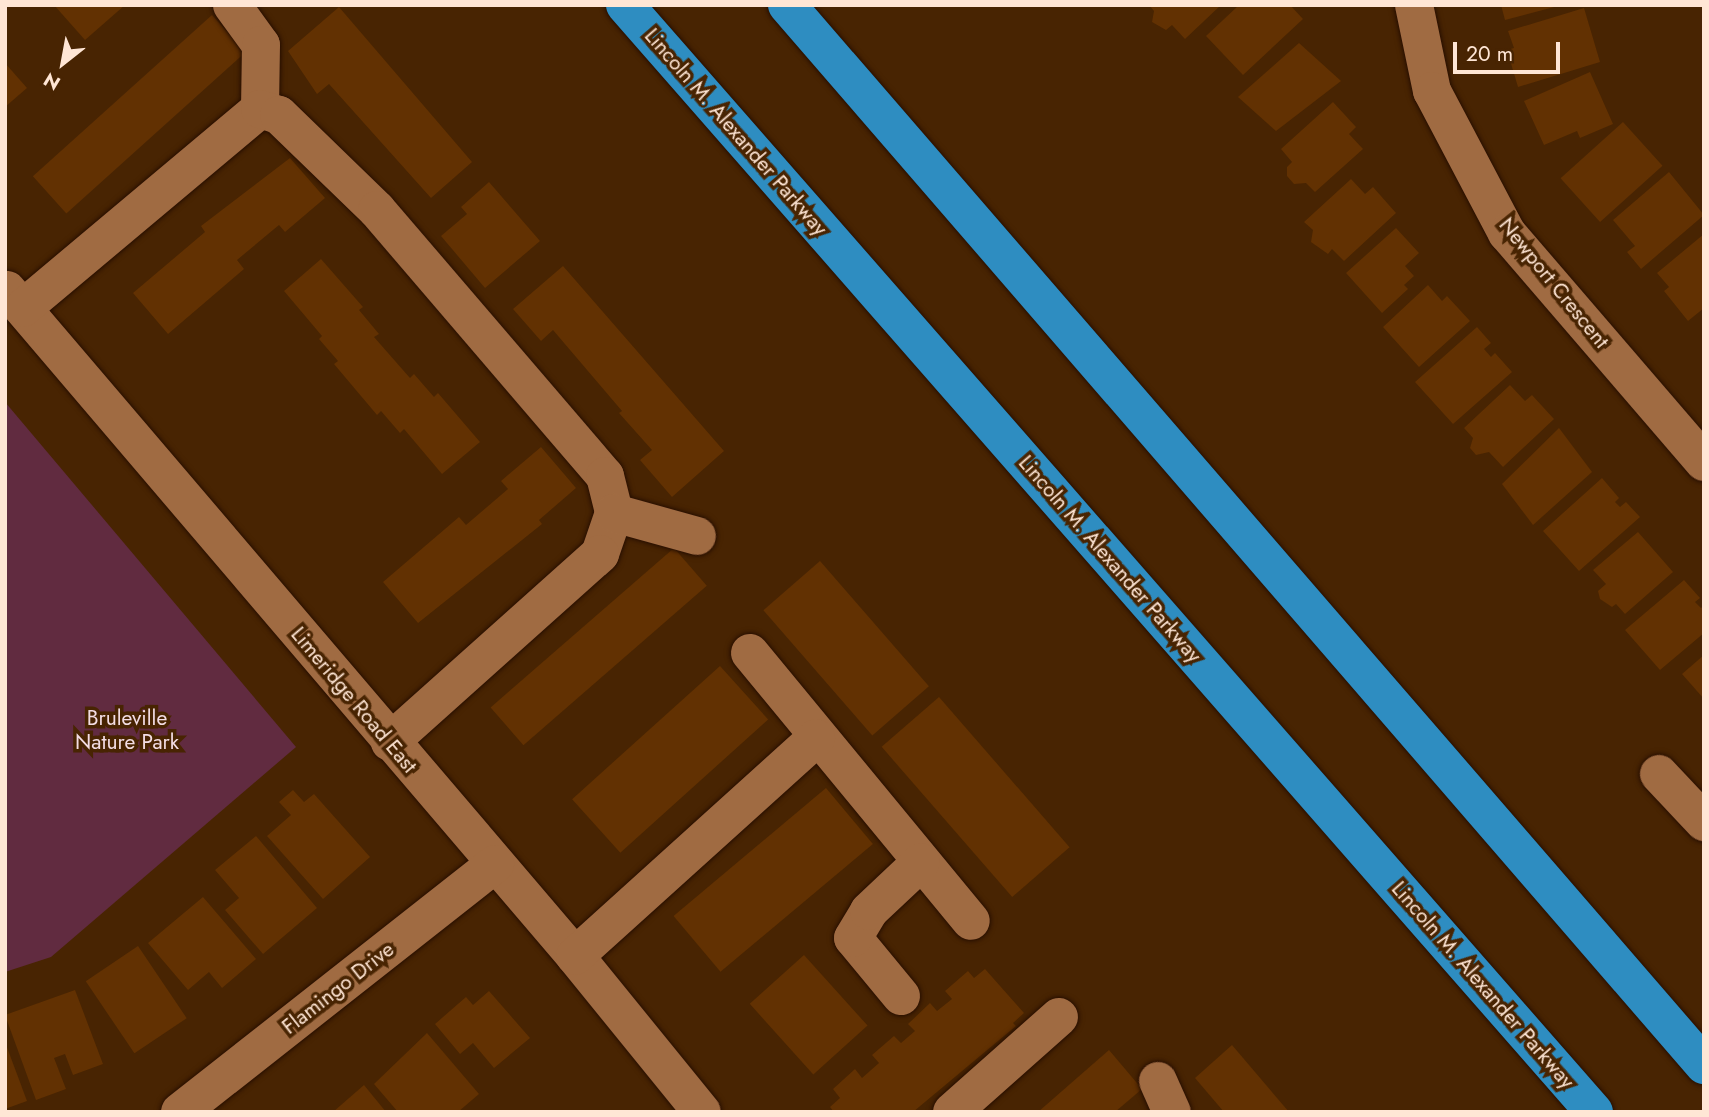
<!DOCTYPE html>
<html>
<head>
<meta charset="utf-8">
<style>
	body { margin:0 }
	#map { position:relative; width:1709px; height:1117px; overflow:hidden; background:#482402; font-family:Jost,sans-serif }
	div>[style] { position:absolute }
	.green>* { inset:0; background:#612b40 }
	.building>* { inset:0; background:#623102; transform-origin:0 0 }
	.roads { filter:drop-shadow(0 0 2px #280f00) drop-shadow(0 0 2px #280f00) }
	.minor>* { height:38px; margin:-19px; padding:0 19px; transform-origin:19px; border-radius:19px; background:#a06b42 }
	.highway>* { height:38px; margin:-19px; padding:0 19px; transform-origin:19px; border-radius:19px; background:#2e8dc1 }
	span { translate:-50% -50%; white-space:nowrap; text-align:center; line-height:1.15; -webkit-text-stroke:7px #482402; paint-order:stroke }
	.street-label { font-size:21px; color:#ffe6d5 }
	.park-label { font-size:21px; color:#f3dde4 }
	.frame { position:absolute; inset:0; border:7px solid #ffe6d5; pointer-events:none }
	.north { position:absolute; left:28px; top:28px; width:70px; height:70px; -webkit-text-stroke:5px #482402; paint-order:stroke; rotate:211deg; font-size:19px; font-weight:700; line-height:28px; text-align:center; color:#ffe6d5 }
	.north::after { content:''; display:block; margin:auto; width:24px; height:32px; background:#ffe6d5; clip-path:polygon(50% 0,100% 100%,50% 72%,0 100%) }
	.scale { position:absolute; left:1453px; top:42px; width:107px; height:32px; box-sizing:border-box; border:4px solid #ffe6d5; border-top:0; padding-left:9px; font-size:21px; line-height:24px; white-space:nowrap; color:#ffe6d5; -webkit-text-stroke:5px #482402; paint-order:stroke }
</style>
</head>
<body>
<div id="map">
	<div class="green">
		<i style="clip-path:polygon(5px 402px,296px 747px,51px 957px,5px 972px)"></i>
	</div>
	<div class="building">
		<i style="clip-path:polygon(54px 5px,125px 5px,85px 40px)"></i>
		<i style="clip-path:polygon(1149px 5px,1221px 5px,1185px 39px,1172px 25px,1166px 30px,1152px 22px,1154px 11px)"></i>
		<i style="clip-path:polygon(1239px 5px,1290px 5px,1303px 19px,1243px 75px,1206px 36px)"></i>
		<i style="clip-path:polygon(1501px 5px,1558px 5px,1558px 6px,1505px 20px)"></i>
		<i style="clip-path:polygon(339px 7px,472px 162px,431px 198px,329px 84px,317px 94px,288px 51px)"></i>
		<i style="clip-path:polygon(1584px 8px,1600px 62px,1518px 87px,1507px 50px,1514px 48px,1508px 31px)"></i>
		<i style="left:212px;top:15px;width:50px;height:241px;rotate:48deg"></i>
		<i style="clip-path:polygon(1299px 43px,1341px 81px,1276px 131px,1238px 97px)"></i>
		<i style="clip-path:polygon(5px 63px,27px 88px,5px 107px)"></i>
		<i style="clip-path:polygon(1590px 72px,1613px 124px,1580px 138px,1577px 131px,1544px 145px,1524px 101px)"></i>
		<i style="clip-path:polygon(1333px 102px,1356px 127px,1349px 134px,1363px 149px,1315px 192px,1306px 183px,1294px 184px,1287px 176px,1287px 167px,1292px 162px,1281px 149px)"></i>
		<i style="left:1623px;top:122px;width:59px;height:84px;rotate:48deg"></i>
		<i style="clip-path:polygon(290px 158px,325px 198px,285px 232px,279px 225px,237px 260px,244px 269px,168px 334px,133px 293px,205px 232px,201px 226px)"></i>
		<i style="clip-path:polygon(1669px 172px,1704px 215px,1641px 269px,1627px 252px,1635px 246px,1613px 220px)"></i>
		<i style="clip-path:polygon(1351px 179px,1365px 194px,1373px 187px,1396px 213px,1344px 261px,1332px 249px,1328px 254px,1311px 242px,1313px 230px,1304px 222px)"></i>
		<i style="clip-path:polygon(489px 182px,540px 241px,485px 288px,441px 236px,467px 214px,461px 207px)"></i>
		<i style="clip-path:polygon(1396px 228px,1419px 253px,1405px 266px,1414px 276px,1404px 285px,1408px 289px,1382px 313px,1346px 273px)"></i>
		<i style="clip-path:polygon(1704px 234px,1704px 308px,1688px 321px,1664px 291px,1669px 287px,1657px 273px)"></i>
		<i style="clip-path:polygon(321px 259px,363px 307px,359px 310px,379px 334px,374px 337px,410px 378px,414px 374px,434px 397px,438px 393px,480px 442px,442px 474px,404px 429px,400px 433px,381px 411px,377px 415px,334px 364px,338px 361px,319px 339px,322px 336px,284px 291px)"></i>
		<i style="clip-path:polygon(563px 266px,724px 451px,672px 497px,640px 460px,652px 450px,619px 413px,622px 411px,553px 330px,541px 341px,513px 309px)"></i>
		<i style="clip-path:polygon(1428px 285px,1442px 301px,1447px 296px,1470px 321px,1419px 367px,1383px 327px)"></i>
		<i style="clip-path:polygon(1477px 327px,1491px 343px,1484px 349px,1491px 357px,1495px 353px,1512px 372px,1453px 424px,1415px 382px)"></i>
		<i style="clip-path:polygon(1510px 385px,1525px 401px,1532px 395px,1554px 419px,1503px 467px,1489px 452px,1476px 455px,1470px 448px,1473px 438px,1464px 428px)"></i>
		<i style="clip-path:polygon(1559px 428px,1592px 472px,1533px 525px,1502px 484px)"></i>
		<i style="clip-path:polygon(541px 447px,576px 488px,539px 520px,542px 524px,418px 623px,383px 582px,459px 517px,466px 525px,508px 489px,501px 481px)"></i>
		<i style="clip-path:polygon(1602px 478px,1619px 498px,1615px 502px,1620px 507px,1626px 502px,1640px 517px,1579px 571px,1543px 531px)"></i>
		<i style="clip-path:polygon(1638px 532px,1673px 572px,1625px 614px,1616px 604px,1612px 607px,1600px 599px,1598px 591px,1606px 584px,1593px 570px)"></i>
		<i style="left:674px;top:548px;width:50px;height:243px;rotate:49deg"></i>
		<i style="left:820px;top:561px;width:166px;height:75px;rotate:49deg"></i>
		<i style="clip-path:polygon(1684px 580px,1700px 598px,1695px 602px,1701px 608px,1704px 605px,1704px 633px,1660px 670px,1625px 630px)"></i>
		<i style="clip-path:polygon(1704px 655px,1704px 699px,1682px 674px)"></i>
		<i style="left:720px;top:666px;width:72px;height:199px;rotate:48deg"></i>
		<i style="left:939px;top:697px;width:199px;height:76px;rotate:49deg"></i>
		<i style="left:826px;top:788px;width:73px;height:199px;rotate:50deg"></i>
		<i style="clip-path:polygon(293px 790px,304px 802px,314px 794px,370px 857px,323px 899px,267px 836px,291px 815px,279px 802px)"></i>
		<i style="clip-path:polygon(256px 836px,317px 908px,263px 954px,225px 910px,239px 898px,215px 870px)"></i>
		<i style="clip-path:polygon(203px 897px,256px 959px,222px 988px,209px 972px,188px 990px,148px 943px)"></i>
		<i style="left:138px;top:946px;width:87px;height:63px;rotate:56deg"></i>
		<i style="left:804px;top:955px;width:95px;height:73px;rotate:48deg"></i>
		<i style="clip-path:polygon(985px 969px,1024px 1013px,1013px 1023px,1016px 1026px,913px 1112px,834px 1112px,830px 1107px,840px 1098px,833px 1089px,855px 1069px,862px 1078px,879px 1063px,872px 1055px,894px 1036px,901px 1043px,915px 1031px,908px 1024px,930px 1003px,937px 1011px,952px 999px,945px 991px,968px 971px,974px 978px)"></i>
		<i style="clip-path:polygon(75px 990px,103px 1064px,73px 1075px,65px 1054px,54px 1058px,66px 1089px,36px 1100px,5px 1015px)"></i>
		<i style="clip-path:polygon(489px 991px,530px 1038px,494px 1068px,473px 1043px,460px 1054px,435px 1024px,466px 997px,473px 1005px)"></i>
		<i style="clip-path:polygon(427px 1033px,479px 1094px,458px 1112px,398px 1112px,374px 1084px)"></i>
		<i style="clip-path:polygon(5px 1042px,27px 1101px,5px 1109px)"></i>
		<i style="clip-path:polygon(1232px 1045px,1289px 1112px,1224px 1112px,1195px 1078px)"></i>
		<i style="clip-path:polygon(1109px 1050px,1142px 1089px,1115px 1112px,1038px 1112px)"></i>
		<i style="clip-path:polygon(364px 1085px,386px 1112px,333px 1112px)"></i>
	</div>
	<div class="roads">
		<div class="minor">
			<i style="left:232px;top:5px;width:49px;rotate:54.1deg"></i>
			<i style="left:261px;top:45px;width:64px;rotate:90.9deg"></i>
			<i style="left:1414px;top:5px;width:88px;rotate:78.2deg"></i>
			<i style="left:1432px;top:91px;width:161px;rotate:62.2deg"></i>
			<i style="left:1507px;top:233px;width:302px;rotate:49.3deg"></i>
			<i style="left:7px;top:290px;width:875px;rotate:49.54deg"></i>
			<i style="left:575px;top:956px;width:201px;rotate:50.9deg"></i>
			<i style="left:23px;top:308px;width:309px;rotate:-40deg"></i>
			<i style="left:260px;top:109px;width:20px;rotate:18deg"></i>
			<i style="left:279px;top:115px;width:136px;rotate:44.1deg"></i>
			<i style="left:377px;top:210px;width:350px;rotate:49.4deg"></i>
			<i style="left:605px;top:476px;width:38px;rotate:76deg"></i>
			<i style="left:614px;top:513px;width:43px;rotate:108.9deg"></i>
			<i style="left:600px;top:554px;width:282px;rotate:138.2deg"></i>
			<i style="left:614px;top:513px;width:86px;rotate:15.5deg"></i>
			<i style="left:750px;top:653px;width:347px;rotate:50.5deg"></i>
			<i style="left:1659px;top:774px;width:66px;rotate:46.8deg"></i>
			<i style="left:575px;top:956px;width:325px;rotate:-42.1deg"></i>
			<i style="left:901px;top:996px;width:75px;rotate:-129.6deg"></i>
			<i style="left:853px;top:938px;width:31px;rotate:-59deg"></i>
			<i style="left:869px;top:911px;width:71px;rotate:-43.3deg"></i>
			<i style="left:1158px;top:1081px;width:34px;rotate:66deg"></i>
			<i style="left:180px;top:1112px;width:401px;rotate:-38.2deg"></i>
			<i style="left:952px;top:1112px;width:143px;rotate:-41.6deg"></i>
		</div>
		<div class="highway">
			<i style="left:625px;top:5px;width:1471px;rotate:48.8deg"></i>
			<i style="left:787px;top:5px;width:1402px;rotate:49.14deg"></i>
		</div>
	</div>
	<div class="street-label">
		<span style="left:736px;top:132px;rotate:49deg">Lincoln M. Alexander Parkway</span>
		<span style="left:1554px;top:283px;rotate:51deg">Newport Crescent</span>
		<span style="left:1110px;top:559px;rotate:49deg">Lincoln M. Alexander Parkway</span>
		<span style="left:354px;top:700px;rotate:50deg">Limeridge Road East</span>
		<span style="left:1483px;top:985px;rotate:49deg">Lincoln M. Alexander Parkway</span>
		<span style="left:338px;top:988px;rotate:-38deg">Flamingo Drive</span>
	</div>
	<div class="park-label">
		<span style="left:127px;top:730px">Bruleville<br>Nature Park</span>
	</div>
	<div class="frame"></div>
	<div class="north">N</div>
	<div class="scale">20 m</div>
</div>
</body>
</html>
